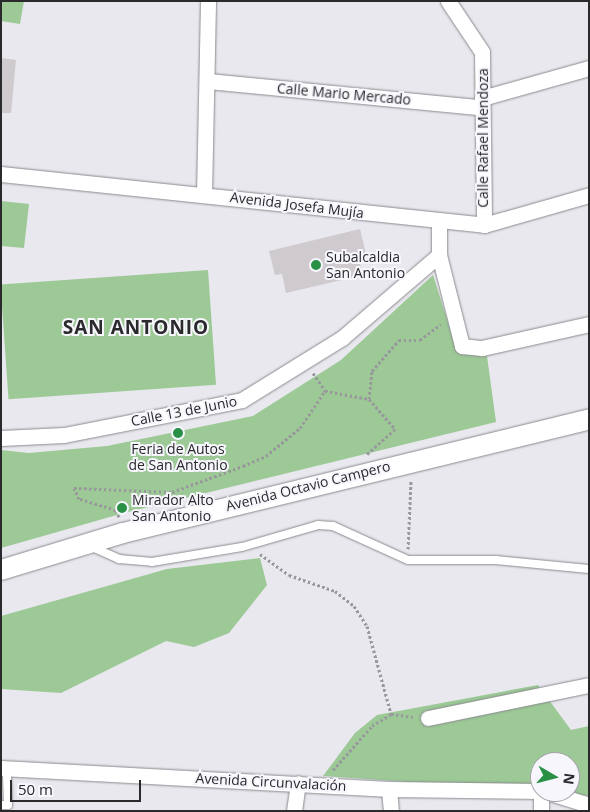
<!DOCTYPE html>
<html>
<head>
<meta charset="utf-8">
<style>
	body { margin:0 }
	#map { position:relative; width:590px; height:812px; overflow:hidden; background:#e8e8ee; font-family:"Open Sans",sans-serif }
	div>[style] { position:absolute }
	.green>* { inset:0; background:#9cc996; transform-origin:0 0 }
	.building>* { inset:0; background:#cfcace }
	.path>* { height:3px; margin-top:-1.5px; transform-origin:0; background:repeating-linear-gradient(90deg,#98989c 0 2.5px,transparent 0 5px) }
	.roads { filter:drop-shadow(0 0 1px #8a8a8f) drop-shadow(0 0 1px #8a8a8f) }
	.service>* { height:8px; margin:-4px; padding:0 4px; transform-origin:4px; border-radius:4px; background:#fff }
	.minor>* { height:15px; margin:-7.5px; padding:0 7.5px; transform-origin:7.5px; border-radius:7.5px; background:#fff }
	.secondary>* { height:20px; margin:-10px; padding:0 10px; transform-origin:10px; border-radius:10px; background:#fff }
	.dots>* { width:14px; height:14px; translate:-50% -50%; box-sizing:border-box; border:2px solid #f6f6fc; border-radius:50% }
	span { translate:-50% -50%; white-space:nowrap; text-align:center; line-height:1.15; -webkit-text-stroke:4px #f6f6fc; paint-order:stroke }
	.street-label { font-size:14px; color:#2a2a2c }
	.poi-label { font-size:14px; color:#2a2a2c }
	.left { translate:0 -50%; text-align:left }
	.district-label { font-size:19px; color:#2a2a2c; font-weight:700; letter-spacing:1px }
	.frame { position:absolute; inset:0; border:2px solid #2a2a2c; pointer-events:none }
	.north { position:absolute; left:530px; top:752px; width:50px; height:50px; box-sizing:border-box; background:#f6f6fc; border:1px solid #a4a4a9; border-radius:50%; rotate:98deg; font-size:14px; font-weight:700; line-height:20px; text-align:center; color:#2a2a2c }
	.north::after { content:''; display:block; margin:auto; width:18px; height:22px; background:#299046; clip-path:polygon(50% 0,100% 100%,50% 72%,0 100%) }
	.scale { position:absolute; left:10px; top:780px; width:131px; height:22px; box-sizing:border-box; border:2px solid #2a2a2c; border-top:0; padding-left:6px; font-size:15px; line-height:18px; white-space:nowrap; color:#2a2a2c; -webkit-text-stroke:4px #f6f6fc; paint-order:stroke }
</style>
</head>
<body>
<div id="map">
	<div class="green">
		<i style="clip-path:polygon(1px 1px,24px 1px,20px 24px,1px 21px)"></i>
		<i style="clip-path:polygon(1px 201px,29px 204px,24px 248px,1px 246px)"></i>
		<i style="left:208px;top:270px;width:115px;height:208px;rotate:86deg"></i>
		<i style="clip-path:polygon(433px 275px,451px 332px,467px 354px,487px 356px,496px 422px,124px 513px,1px 548px,1px 450px,29px 453px,107px 446px,253px 416px,341px 360px)"></i>
		<i style="clip-path:polygon(260px 558px,267px 585px,229px 633px,194px 647px,166px 641px,61px 693px,1px 689px,1px 616px,167px 569px)"></i>
		<i style="clip-path:polygon(538px 685px,571px 730px,589px 726px,589px 796px,547px 792px,570px 792px,570px 762px,540px 762px,540px 791px,323px 776px,355px 733px,377px 715px)"></i>
	</div>
	<div class="building">
		<i style="clip-path:polygon(1px 58px,16px 60px,11px 113px,1px 113px)"></i>
		<i style="clip-path:polygon(360px 229px,366px 254px,358px 256px,363px 275px,286px 293px,282px 274px,275px 275px,269px 251px)"></i>
	</div>
	<div class="path">
		<i style="left:313px;top:373px;width:22px;rotate:56deg"></i>
		<i style="left:325px;top:391px;width:45px;rotate:10.3deg"></i>
		<i style="left:369px;top:399px;width:40px;rotate:49deg"></i>
		<i style="left:395px;top:429px;width:38px;rotate:138deg"></i>
		<i style="left:369px;top:399px;width:28px;rotate:-84deg"></i>
		<i style="left:372px;top:371px;width:41px;rotate:-48.9deg"></i>
		<i style="left:399px;top:340px;width:21px"></i>
		<i style="left:420px;top:340px;width:26px;rotate:-37deg"></i>
		<i style="left:119px;top:517px;width:8px;rotate:-113deg"></i>
		<i style="left:116px;top:510px;width:39px;rotate:-163deg"></i>
		<i style="left:79px;top:499px;width:12px;rotate:-114deg"></i>
		<i style="left:74px;top:488px;width:98px;rotate:2.3deg"></i>
		<i style="left:172px;top:492px;width:76px;rotate:-20.1deg"></i>
		<i style="left:243px;top:466px;width:25px;rotate:-23deg"></i>
		<i style="left:266px;top:456px;width:44px;rotate:-39.5deg"></i>
		<i style="left:300px;top:428px;width:45px;rotate:-56deg"></i>
		<i style="left:408px;top:549px;width:69px;rotate:-87.5deg"></i>
		<i style="left:260px;top:554px;width:36px;rotate:36deg"></i>
		<i style="left:289px;top:575px;width:49px;rotate:19.2deg"></i>
		<i style="left:335px;top:591px;width:24px;rotate:38deg"></i>
		<i style="left:354px;top:606px;width:24px;rotate:57deg"></i>
		<i style="left:367px;top:626px;width:91px;rotate:74.7deg"></i>
		<i style="left:333px;top:770px;width:59px;rotate:-48.4deg"></i>
		<i style="left:372px;top:726px;width:22px;rotate:-32deg"></i>
		<i style="left:391px;top:714px;width:22px;rotate:8deg"></i>
	</div>
	<div class="roads">
		<div class="service">
			<i style="left:90px;top:546px;width:32px;rotate:24deg"></i>
			<i style="left:119px;top:559px;width:33px;rotate:5deg"></i>
			<i style="left:152px;top:562px;width:91px;rotate:-9.5deg"></i>
			<i style="left:242px;top:547px;width:79px;rotate:-16.1deg"></i>
			<i style="left:318px;top:525px;width:15px;rotate:4deg"></i>
			<i style="left:333px;top:526px;width:82px;rotate:24.4deg"></i>
			<i style="left:408px;top:560px;width:88px"></i>
			<i style="left:496px;top:560px;width:93px;rotate:5.5deg"></i>
			<i style="left:1px;top:805px;width:7px"></i>
			<i style="left:8px;top:805px;width:37px;rotate:-92deg"></i>
		</div>
		<div class="minor">
			<i style="left:448px;top:1px;width:61px;rotate:56.3deg"></i>
			<i style="left:482px;top:52px;width:173px;rotate:89.3deg"></i>
			<i style="left:208px;top:81px;width:273px;rotate:5.5deg"></i>
			<i style="left:482px;top:98px;width:111px;rotate:-15.7deg"></i>
			<i style="left:1px;top:174px;width:486px;rotate:6deg"></i>
			<i style="left:484px;top:225px;width:109px;rotate:-15.9deg"></i>
			<i style="left:204px;top:194px;width:193px;rotate:-88.8deg"></i>
			<i style="left:439px;top:222px;width:33px;rotate:90deg"></i>
			<i style="left:439px;top:255px;width:94px;rotate:75.8deg"></i>
			<i style="left:462px;top:346px;width:20px;rotate:6deg"></i>
			<i style="left:482px;top:348px;width:110px;rotate:-12.6deg"></i>
			<i style="left:1px;top:438px;width:63px;rotate:-2.7deg"></i>
			<i style="left:64px;top:435px;width:181px;rotate:-11.1deg"></i>
			<i style="left:242px;top:400px;width:118px;rotate:-31.8deg"></i>
			<i style="left:342px;top:338px;width:128px;rotate:-40.6deg"></i>
			<i style="left:428px;top:718px;width:164px;rotate:-11.6deg"></i>
			<i style="left:1px;top:768px;width:389px;rotate:3.1deg"></i>
			<i style="left:389px;top:789px;width:151px;rotate:0.8deg"></i>
			<i style="left:389px;top:789px;width:22px;rotate:85deg"></i>
			<i style="left:541px;top:792px;width:19px;rotate:90deg"></i>
			<i style="left:547px;top:792px;width:44px;rotate:17.2deg"></i>
			<i style="left:294px;top:811px;width:28px;rotate:-82deg"></i>
		</div>
		<div class="secondary">
			<i style="left:1px;top:570px;width:127px;rotate:-16.9deg"></i>
			<i style="left:123px;top:533px;width:480px;rotate:-13.7deg"></i>
		</div>
	</div>
	<div class="dots">
		<i style="left:316px;top:265px;background:#299046"></i>
		<i style="left:178px;top:433px;background:#299046"></i>
		<i style="left:122px;top:508px;background:#299046"></i>
	</div>
	<div class="street-label">
		<span style="left:344px;top:94px;rotate:5deg">Calle Mario Mercado</span>
		<span style="left:483px;top:138px;rotate:-90deg">Calle Rafael Mendoza</span>
		<span style="left:297px;top:205px;rotate:7deg">Avenida Josefa Mujía</span>
		<span style="left:184px;top:411px;rotate:-11deg">Calle 13 de Junio</span>
		<span style="left:308px;top:486px;rotate:-14deg">Avenida Octavio Campero</span>
		<span style="left:271px;top:782px;rotate:3deg">Avenida Circunvalación</span>
	</div>
	<div class="poi-label">
		<span class="left" style="left:326px;top:265px">Subalcaldia<br>San Antonio</span>
		<span style="left:178px;top:457px">Feria de Autos<br>de San Antonio</span>
		<span class="left" style="left:132px;top:508px">Mirador Alto<br>San Antonio</span>
	</div>
	<div class="district-label">
		<span style="left:136px;top:328px">SAN ANTONIO</span>
	</div>
	<div class="frame"></div>
	<div class="north">N</div>
	<div class="scale">50 m</div>
</div>
</body>
</html>
